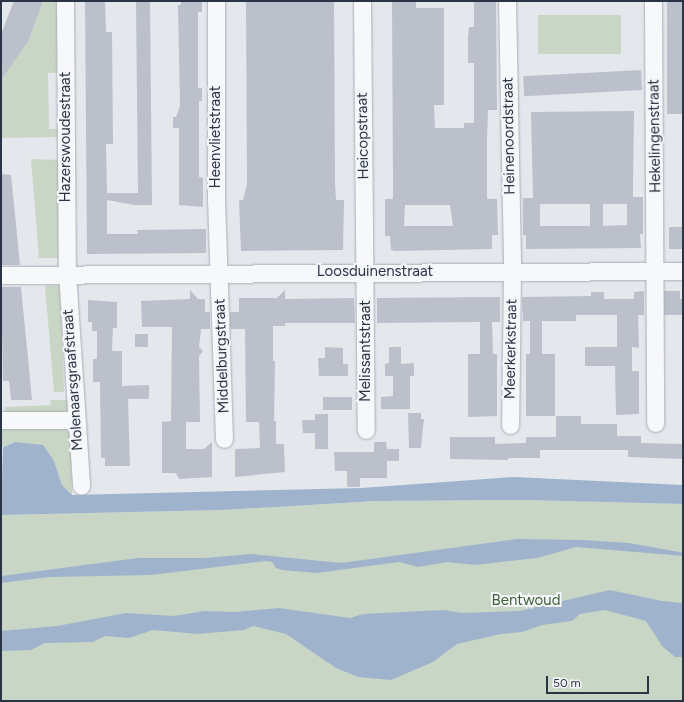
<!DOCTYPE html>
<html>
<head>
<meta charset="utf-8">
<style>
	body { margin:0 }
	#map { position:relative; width:684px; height:702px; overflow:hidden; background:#e4e7ec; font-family:Figtree,sans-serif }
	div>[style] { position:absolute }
	.green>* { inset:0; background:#c9d6c5; transform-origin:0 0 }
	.water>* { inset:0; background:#9fb4cc }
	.building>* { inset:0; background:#bbc0ca; transform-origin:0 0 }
	.roads { filter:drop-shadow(0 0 1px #a9aeb7) drop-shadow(0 0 1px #a9aeb7) }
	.minor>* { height:17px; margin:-8.5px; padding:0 8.5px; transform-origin:8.5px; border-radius:8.5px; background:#f7f8fa }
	span { translate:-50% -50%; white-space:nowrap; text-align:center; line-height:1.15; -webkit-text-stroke:4px #f4f6f9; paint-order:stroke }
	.street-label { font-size:15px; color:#2b3445 }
	.park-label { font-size:15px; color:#3f6138 }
	.frame { position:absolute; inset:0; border:2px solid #2b3445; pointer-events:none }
	.scale { position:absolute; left:546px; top:676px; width:103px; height:18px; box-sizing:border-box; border:2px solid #2b3445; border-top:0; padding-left:5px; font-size:12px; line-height:14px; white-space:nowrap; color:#2b3445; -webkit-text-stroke:3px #f4f6f9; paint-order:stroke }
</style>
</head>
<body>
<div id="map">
	<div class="green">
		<i style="clip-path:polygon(43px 1px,58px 1px,59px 73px,48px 73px,49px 129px,59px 129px,59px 137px,1px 138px,1px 80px,28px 42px)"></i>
		<i style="left:621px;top:15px;width:39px;height:83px;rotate:90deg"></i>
		<i style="clip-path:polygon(31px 159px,59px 160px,58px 258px,39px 258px)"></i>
		<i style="clip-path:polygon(60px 285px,64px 392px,54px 392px,45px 286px)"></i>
		<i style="clip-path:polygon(50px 400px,69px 400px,69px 408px,65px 412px,5px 416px,5px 407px,51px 405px)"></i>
		<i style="clip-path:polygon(69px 425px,71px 429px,72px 495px,62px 485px,54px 461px,15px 442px,1px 447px,1px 426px)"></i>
		<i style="clip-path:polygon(524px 500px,683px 504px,683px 701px,1px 701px,1px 515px,222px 510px,377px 501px)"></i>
	</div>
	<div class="water">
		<i style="clip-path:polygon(15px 442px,43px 445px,54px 461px,62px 485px,72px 495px,361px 488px,514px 477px,683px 485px,683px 504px,524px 500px,377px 501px,222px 510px,1px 515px,3px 447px)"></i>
		<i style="clip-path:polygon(517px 539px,584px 540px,629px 543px,679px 552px,683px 553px,683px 556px,576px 547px,537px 558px,475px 565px,447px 562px,418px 567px,399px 562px,317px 573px,282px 570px,276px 568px,272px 562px,266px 561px,151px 575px,50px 577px,1px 583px,1px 576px,138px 558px,205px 558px,251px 554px,341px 563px)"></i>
		<i style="clip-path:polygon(610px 590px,662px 601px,683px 603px,683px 657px,675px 657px,662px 646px,646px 621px,605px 610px,580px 614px,572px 621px,542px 625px,522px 632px,501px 634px,457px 644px,433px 662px,391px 680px,358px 677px,336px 668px,286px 634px,253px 626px,244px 630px,198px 634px,153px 630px,129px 638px,105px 636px,93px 642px,45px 643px,31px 650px,1px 651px,1px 631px,57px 626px,126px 613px,174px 616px,204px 611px,235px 612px,279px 608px,350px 618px,363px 614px,444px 610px,462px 613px,519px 611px)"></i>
	</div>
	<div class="building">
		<i style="clip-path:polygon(14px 1px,43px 1px,28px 42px,1px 80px,1px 34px)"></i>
		<i style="clip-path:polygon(85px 1px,105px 1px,106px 32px,112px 32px,113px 144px,106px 144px,107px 193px,138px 193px,136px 1px,150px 1px,152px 205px,134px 205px,107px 200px,107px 234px,138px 234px,137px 230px,206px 229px,206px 253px,87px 254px)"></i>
		<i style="clip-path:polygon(181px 1px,202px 1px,202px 12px,198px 12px,198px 88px,202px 88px,202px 101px,199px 101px,199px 177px,203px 178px,203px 207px,179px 205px,179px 128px,173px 128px,173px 117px,176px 117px,180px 106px,178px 5px,181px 5px)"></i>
		<i style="clip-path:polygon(246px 1px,334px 1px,335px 183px,336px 200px,344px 200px,343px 250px,241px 251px,239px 200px,243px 200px,247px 184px)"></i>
		<i style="clip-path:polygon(evenodd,392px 1px,416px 1px,416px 8px,444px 8px,444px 105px,434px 105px,435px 128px,464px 128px,464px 123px,474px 123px,474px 63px,468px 63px,468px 39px,469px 27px,474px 27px,474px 1px,496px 1px,497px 110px,488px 110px,487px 140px,487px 199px,497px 199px,498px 235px,492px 235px,492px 249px,395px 251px,391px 250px,390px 236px,385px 236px,385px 199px,393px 199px,393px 183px,392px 1px,405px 205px,450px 205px,453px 226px,404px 226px,405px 205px)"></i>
		<i style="left:667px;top:1px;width:16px;height:113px"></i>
		<i style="left:641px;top:70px;width:20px;height:118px;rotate:87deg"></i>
		<i style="clip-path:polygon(evenodd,634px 111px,633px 187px,633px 197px,643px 197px,643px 234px,640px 234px,641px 248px,526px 249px,526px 235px,523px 235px,523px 198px,533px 198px,531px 112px,634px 111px,540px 204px,590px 204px,590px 226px,540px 226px,540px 204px,634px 111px,603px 204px,627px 204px,627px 225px,603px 226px,603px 204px)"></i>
		<i style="clip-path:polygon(1px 174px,11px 175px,20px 265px,1px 265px)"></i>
		<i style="left:669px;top:227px;width:14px;height:22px"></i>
		<i style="clip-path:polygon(1px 287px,21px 287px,32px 400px,11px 400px,9px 381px,3px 381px)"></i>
		<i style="clip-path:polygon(190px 290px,198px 299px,205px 299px,205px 312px,210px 312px,210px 329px,201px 329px,199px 347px,203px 351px,199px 356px,200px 422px,186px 422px,186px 449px,204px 449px,212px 442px,212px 477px,179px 479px,176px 473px,162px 473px,162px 422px,171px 421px,172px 327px,142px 327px,141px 301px,190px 299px)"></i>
		<i style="clip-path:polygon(285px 290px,285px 299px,354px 298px,355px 323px,285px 323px,285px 326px,273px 326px,273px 361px,275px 361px,274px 421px,276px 421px,276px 444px,284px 444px,285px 472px,235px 477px,235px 449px,260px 448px,259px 422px,246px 422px,245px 329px,230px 329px,230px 312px,239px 312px,239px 298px,277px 298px)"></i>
		<i style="clip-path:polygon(644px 291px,644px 315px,638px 315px,639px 348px,632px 347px,632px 371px,639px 371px,639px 414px,616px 415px,615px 366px,585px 366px,585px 347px,617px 347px,617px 315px,576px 315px,576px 321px,542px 321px,542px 354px,555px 354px,555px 416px,526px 416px,526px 354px,530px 354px,530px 321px,523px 321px,522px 297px,591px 296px,591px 292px,604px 292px,604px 299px,634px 299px,634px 292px)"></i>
		<i style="clip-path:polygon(664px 291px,680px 291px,680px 299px,683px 299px,683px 315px,664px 315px)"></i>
		<i style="clip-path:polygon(500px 297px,500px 322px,492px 322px,493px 354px,497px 354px,497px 416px,468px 417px,468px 354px,480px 354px,480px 322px,377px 323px,377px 298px)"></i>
		<i style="clip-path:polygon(88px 300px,117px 302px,117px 328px,113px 328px,112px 351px,122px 351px,122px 386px,149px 385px,149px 399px,128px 399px,130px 466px,105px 466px,105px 458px,101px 458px,100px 382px,93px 382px,93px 359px,97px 359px,97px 331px,92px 331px,92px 322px,88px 322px)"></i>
		<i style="left:135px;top:334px;width:13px;height:13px"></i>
		<i style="clip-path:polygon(325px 347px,343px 348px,343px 364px,348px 364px,348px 376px,319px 376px,318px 358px,325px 358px)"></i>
		<i style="clip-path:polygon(389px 347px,401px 347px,401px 364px,414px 363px,414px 376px,410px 376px,410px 409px,381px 409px,381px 397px,393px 396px,393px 376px,385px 376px,385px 364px,389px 363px)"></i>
		<i style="left:323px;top:397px;width:29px;height:13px"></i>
		<i style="clip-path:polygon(408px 413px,421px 413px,421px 419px,424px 419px,421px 448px,409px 448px)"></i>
		<i style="clip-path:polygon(315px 414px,328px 414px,328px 449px,315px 449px,315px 433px,303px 433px,302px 420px,315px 420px)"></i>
		<i style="clip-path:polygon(556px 416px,581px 416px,581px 424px,617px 424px,617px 436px,641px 436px,641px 443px,683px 444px,683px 459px,628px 457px,628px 450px,540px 450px,540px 458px,508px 458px,508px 460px,450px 459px,450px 437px,495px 437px,495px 444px,526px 443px,526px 437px,556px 437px)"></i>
		<i style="clip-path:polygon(374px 442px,386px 442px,387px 449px,399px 449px,399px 461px,387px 461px,387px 478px,360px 478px,360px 487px,347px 487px,347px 471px,335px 471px,334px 452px,374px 452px)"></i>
	</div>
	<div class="roads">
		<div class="minor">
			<i style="left:65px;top:1px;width:272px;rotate:89.6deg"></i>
			<i style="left:67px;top:273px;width:213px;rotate:86.2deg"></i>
			<i style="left:216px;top:1px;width:197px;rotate:90deg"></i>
			<i style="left:216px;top:198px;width:241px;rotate:88.1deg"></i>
			<i style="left:362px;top:1px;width:429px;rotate:89.5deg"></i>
			<i style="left:507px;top:1px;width:271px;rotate:88.9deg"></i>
			<i style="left:512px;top:272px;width:153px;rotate:90.7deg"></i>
			<i style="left:653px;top:1px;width:422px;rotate:89.7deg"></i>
			<i style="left:1px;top:275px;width:682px;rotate:-0.34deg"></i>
			<i style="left:1px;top:420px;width:74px"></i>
		</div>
	</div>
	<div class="street-label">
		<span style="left:363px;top:136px;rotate:-91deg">Heicopstraat</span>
		<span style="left:509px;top:136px;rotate:-91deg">Heinenoordstraat</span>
		<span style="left:655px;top:136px;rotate:-91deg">Hekelingenstraat</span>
		<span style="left:66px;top:137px;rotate:-90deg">Hazerswoudestraat</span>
		<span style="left:216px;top:137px;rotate:-90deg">Heenvlietstraat</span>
		<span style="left:375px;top:272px">Loosduinenstraat</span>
		<span style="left:511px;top:349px;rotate:-89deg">Meerkerkstraat</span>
		<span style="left:366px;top:351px;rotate:-90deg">Melissantstraat</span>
		<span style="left:222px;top:356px;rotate:-92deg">Middelburgstraat</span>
		<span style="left:73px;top:380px;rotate:-94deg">Molenaarsgraafstraat</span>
	</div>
	<div class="park-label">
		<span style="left:526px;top:601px">Bentwoud</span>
	</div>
	<div class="frame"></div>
	<div class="scale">50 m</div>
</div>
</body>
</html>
